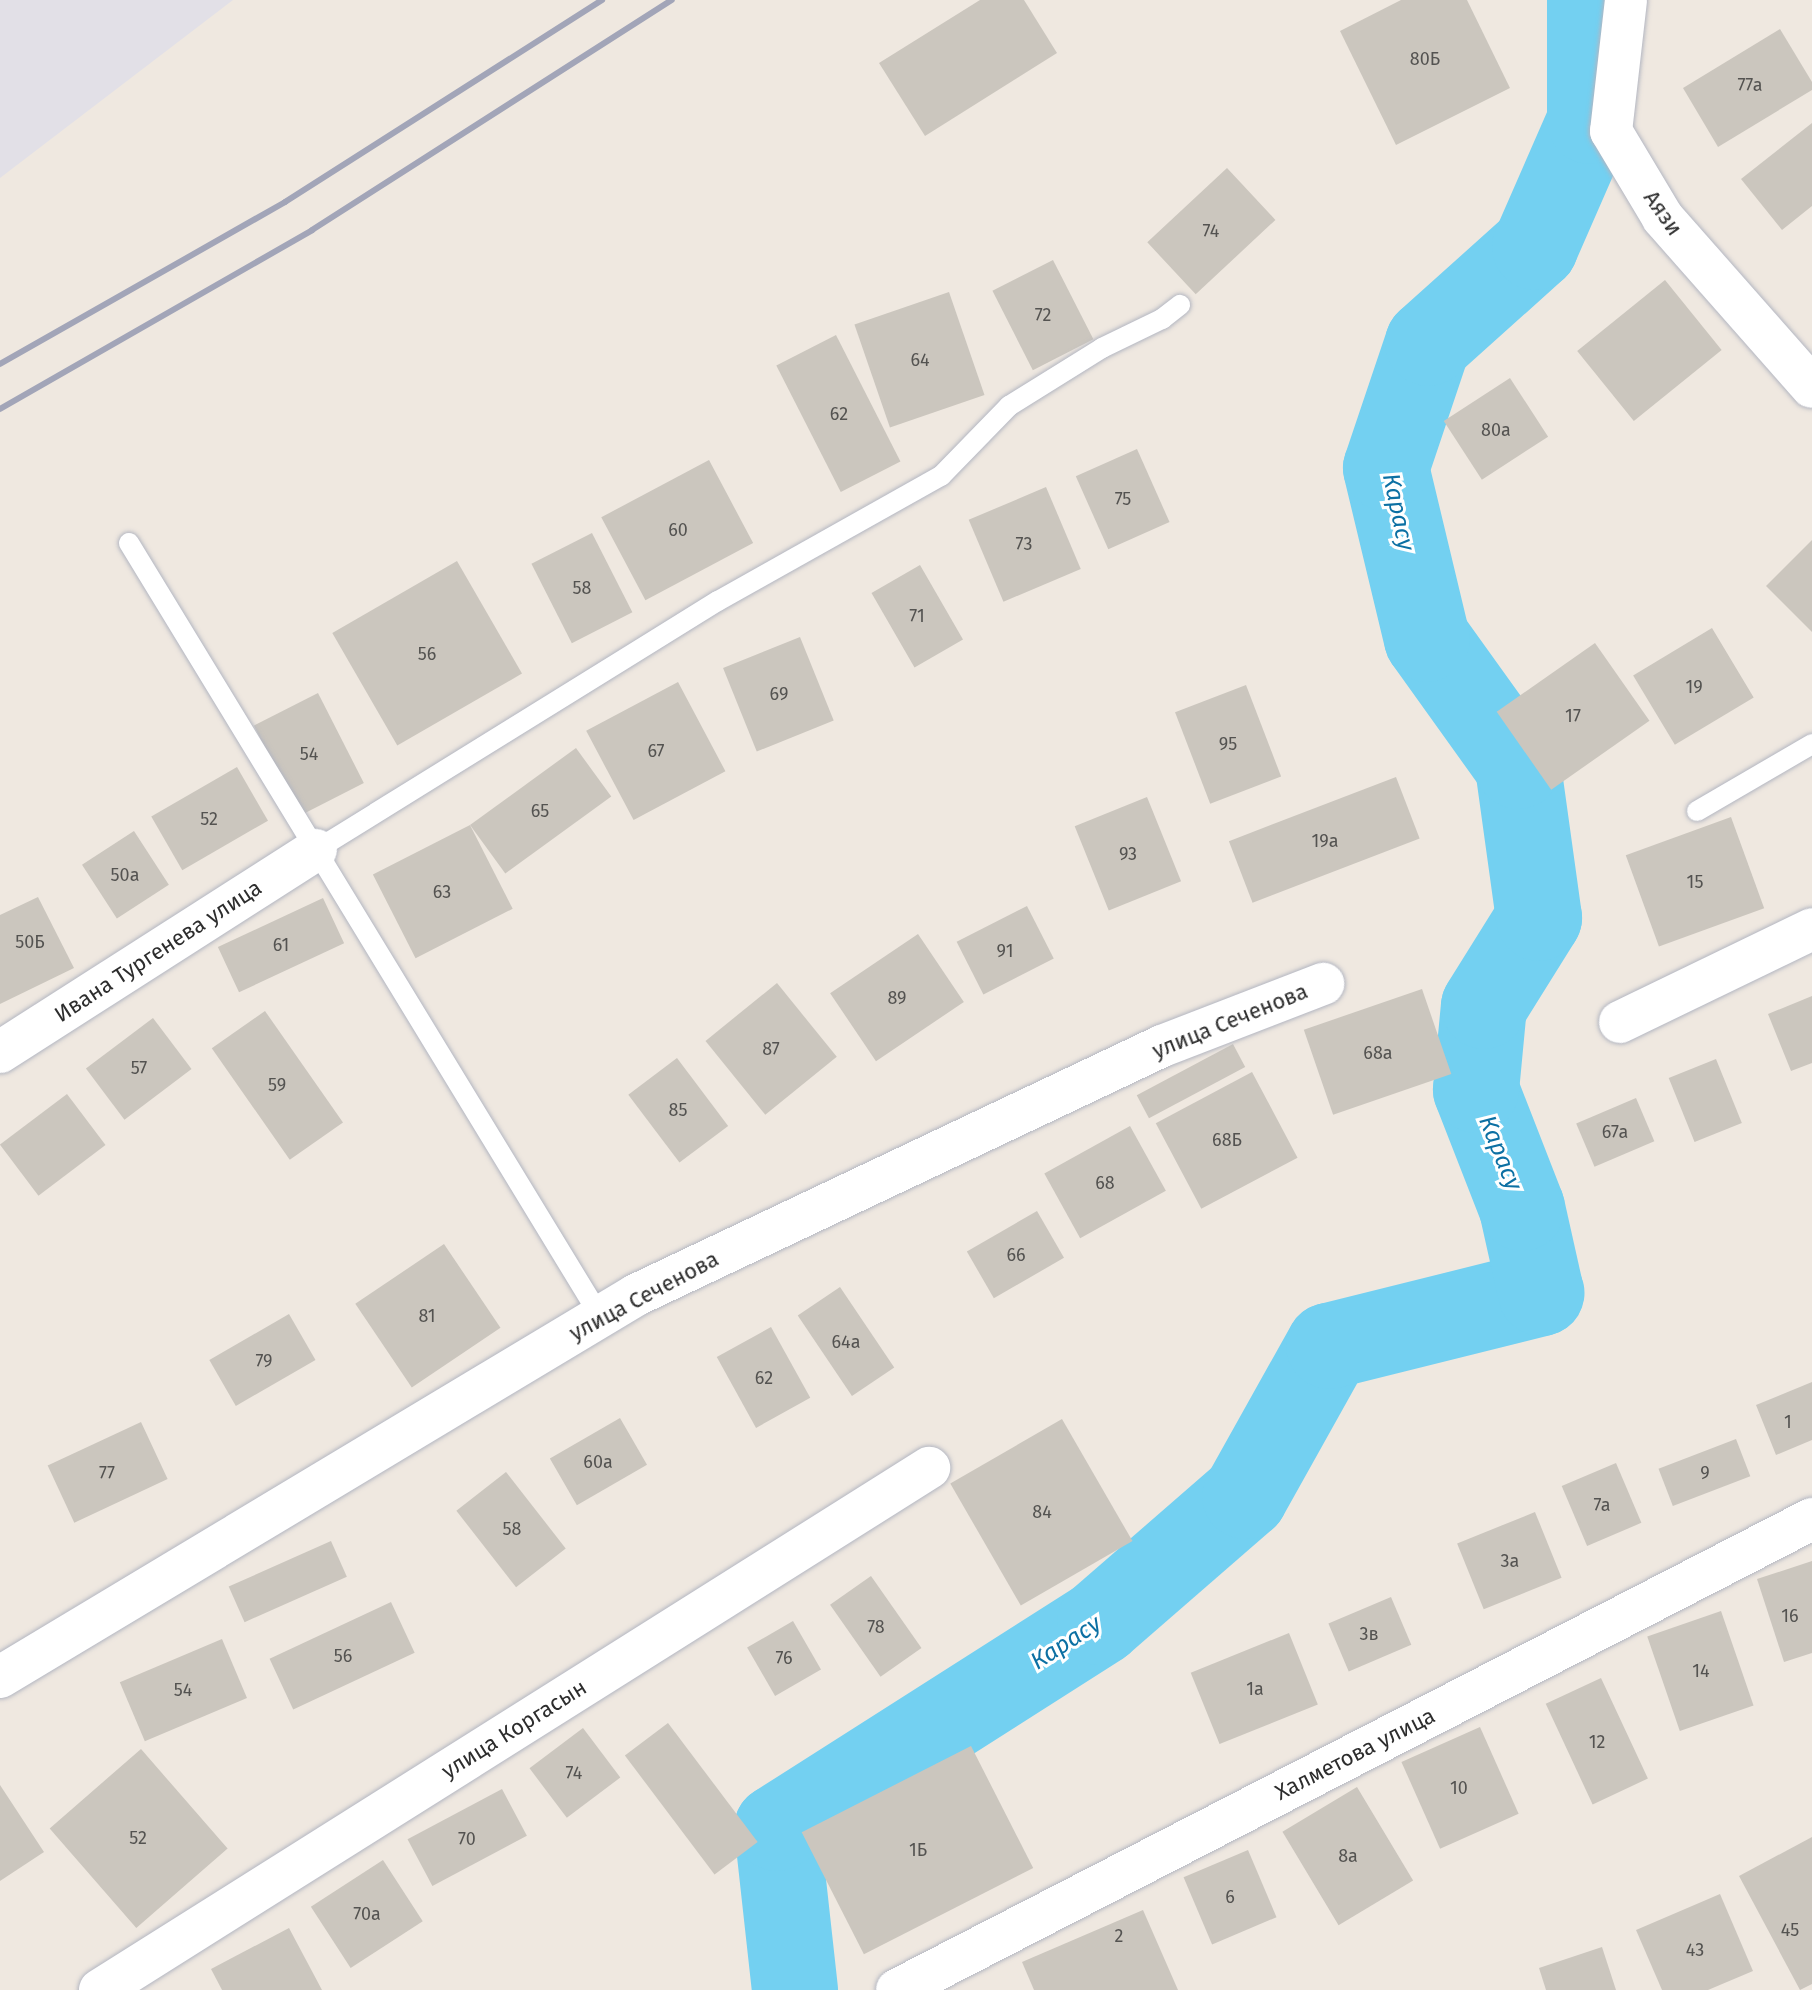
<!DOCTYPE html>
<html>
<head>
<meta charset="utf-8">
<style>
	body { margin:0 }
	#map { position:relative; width:1812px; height:1990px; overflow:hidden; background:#efe8e0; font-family:"Fira Sans",sans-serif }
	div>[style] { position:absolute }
	.industrial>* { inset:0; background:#e2e0e7 }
	.river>* { height:86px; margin:-43px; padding:0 43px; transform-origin:43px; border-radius:43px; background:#73d0f1 }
	.building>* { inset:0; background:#cbc6be; transform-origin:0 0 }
	.roads { filter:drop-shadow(0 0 2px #b3b6c1) drop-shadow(0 0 2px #b3b6c1) }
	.service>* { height:20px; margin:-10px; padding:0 10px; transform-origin:10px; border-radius:10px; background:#fff }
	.minor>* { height:42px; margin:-21px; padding:0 21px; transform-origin:21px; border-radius:21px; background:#fff }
	.rail>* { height:6px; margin:-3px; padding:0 3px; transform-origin:3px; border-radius:3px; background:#a2a5b8 }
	span { translate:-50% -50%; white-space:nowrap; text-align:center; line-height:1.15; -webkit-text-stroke:6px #fff; paint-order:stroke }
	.number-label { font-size:18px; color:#545351 }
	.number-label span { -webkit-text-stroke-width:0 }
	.street-label { font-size:22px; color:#2d2d2d }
	.water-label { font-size:24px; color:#0c70a3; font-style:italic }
</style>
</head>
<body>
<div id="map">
	<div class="industrial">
		<i style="clip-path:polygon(0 0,233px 0,0 178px)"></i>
	</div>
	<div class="river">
		<i style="left:795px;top:1990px;width:163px;rotate:-96.3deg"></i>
		<i style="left:777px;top:1828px;width:383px;rotate:-32.5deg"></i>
		<i style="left:1100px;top:1622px;width:192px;rotate:-41deg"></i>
		<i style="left:1245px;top:1496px;width:172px;rotate:-60.8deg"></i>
		<i style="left:1329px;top:1346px;width:219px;rotate:-14deg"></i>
		<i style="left:1541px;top:1293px;width:87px;rotate:-102.6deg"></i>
		<i style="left:1522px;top:1208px;width:127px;rotate:-111.3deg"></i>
		<i style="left:1476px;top:1090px;width:84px;rotate:-84.6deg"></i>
		<i style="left:1484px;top:1006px;width:104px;rotate:-58deg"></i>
		<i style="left:1539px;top:918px;width:153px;rotate:-97.9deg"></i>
		<i style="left:1518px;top:766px;width:156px;rotate:-125.6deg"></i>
		<i style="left:1427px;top:639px;width:176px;rotate:-103.5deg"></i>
		<i style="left:1386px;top:468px;width:132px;rotate:-71.4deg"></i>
		<i style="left:1428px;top:343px;width:144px;rotate:-41.9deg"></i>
		<i style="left:1535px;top:247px;width:137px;rotate:-66.4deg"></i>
		<i style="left:1590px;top:121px;width:121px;rotate:-90deg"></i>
	</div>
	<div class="building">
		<i style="clip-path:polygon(980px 0,1024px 0,1057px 53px,925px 136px,879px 63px)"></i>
		<i style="clip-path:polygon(1401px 0,1467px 0,1510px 88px,1396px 145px,1340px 31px)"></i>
		<i style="clip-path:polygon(1780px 29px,1812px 82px,1812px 90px,1718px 147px,1683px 88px)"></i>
		<i style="clip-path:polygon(1812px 123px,1812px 206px,1782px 230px,1741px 179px)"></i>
		<i style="left:1227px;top:168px;width:71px;height:109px;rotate:47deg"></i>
		<i style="left:1053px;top:260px;width:89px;height:68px;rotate:63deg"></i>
		<i style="left:1665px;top:280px;width:90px;height:113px;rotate:51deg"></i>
		<i style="left:949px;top:292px;width:109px;height:100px;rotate:71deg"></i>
		<i style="left:836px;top:335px;width:142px;height:67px;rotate:63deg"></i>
		<i style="left:1510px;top:378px;width:70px;height:79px;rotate:57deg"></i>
		<i style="left:1137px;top:449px;width:80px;height:67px;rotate:66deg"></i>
		<i style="left:709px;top:460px;width:94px;height:122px;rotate:62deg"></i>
		<i style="left:1046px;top:487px;width:89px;height:84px;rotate:67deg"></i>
		<i style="left:592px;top:533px;width:89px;height:68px;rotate:63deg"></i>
		<i style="clip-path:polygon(1812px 540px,1812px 632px,1766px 586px)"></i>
		<i style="left:457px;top:561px;width:130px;height:144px;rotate:60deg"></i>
		<i style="left:920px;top:565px;width:86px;height:56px;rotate:60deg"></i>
		<i style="left:1712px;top:628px;width:81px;height:92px;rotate:59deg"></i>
		<i style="left:800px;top:637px;width:90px;height:83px;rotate:68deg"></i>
		<i style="left:1595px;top:643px;width:95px;height:120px;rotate:55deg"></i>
		<i style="left:678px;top:682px;width:101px;height:104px;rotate:62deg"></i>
		<i style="left:1246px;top:685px;width:98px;height:76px;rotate:69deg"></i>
		<i style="left:318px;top:693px;width:101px;height:72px;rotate:63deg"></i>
		<i style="left:576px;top:748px;width:60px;height:131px;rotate:54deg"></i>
		<i style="left:237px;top:767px;width:62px;height:99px;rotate:60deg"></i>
		<i style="left:1396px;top:777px;width:66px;height:179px;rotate:69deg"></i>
		<i style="left:1147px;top:797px;width:91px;height:78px;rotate:68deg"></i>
		<i style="left:1731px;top:817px;width:97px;height:112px;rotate:70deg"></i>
		<i style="left:470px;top:825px;width:94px;height:109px;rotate:63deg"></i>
		<i style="left:134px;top:831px;width:64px;height:62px;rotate:57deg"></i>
		<i style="clip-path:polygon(38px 897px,74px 968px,0 1004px,0 915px)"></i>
		<i style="left:323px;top:898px;width:50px;height:116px;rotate:65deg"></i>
		<i style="left:1027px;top:906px;width:59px;height:79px;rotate:63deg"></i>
		<i style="left:918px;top:934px;width:82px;height:106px;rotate:56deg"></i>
		<i style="left:777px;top:983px;width:95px;height:92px;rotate:51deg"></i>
		<i style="left:1422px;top:989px;width:90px;height:125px;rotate:71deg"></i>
		<i style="clip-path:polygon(1812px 996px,1812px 1063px,1791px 1071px,1768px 1014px)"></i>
		<i style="left:265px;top:1011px;width:136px;height:65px;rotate:55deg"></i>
		<i style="left:153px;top:1018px;width:64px;height:84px;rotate:53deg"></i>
		<i style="left:1233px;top:1044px;width:26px;height:109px;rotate:62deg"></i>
		<i style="left:677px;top:1058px;width:85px;height:61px;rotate:53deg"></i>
		<i style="left:1716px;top:1059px;width:69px;height:51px;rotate:68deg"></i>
		<i style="left:1252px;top:1072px;width:97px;height:109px;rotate:62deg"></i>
		<i style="left:67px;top:1094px;width:64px;height:84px;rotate:53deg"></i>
		<i style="left:1636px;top:1098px;width:47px;height:65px;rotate:67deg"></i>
		<i style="left:1130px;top:1126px;width:74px;height:98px;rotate:61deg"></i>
		<i style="left:1037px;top:1211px;width:54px;height:81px;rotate:60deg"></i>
		<i style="left:444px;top:1244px;width:101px;height:107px;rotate:56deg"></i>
		<i style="left:840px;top:1287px;width:97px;height:51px;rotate:56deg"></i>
		<i style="left:289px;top:1314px;width:53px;height:92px;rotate:60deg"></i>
		<i style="left:771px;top:1327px;width:81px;height:62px;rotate:61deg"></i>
		<i style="clip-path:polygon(1812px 1382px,1812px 1440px,1776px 1455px,1756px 1405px)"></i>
		<i style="left:620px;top:1418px;width:54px;height:81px;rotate:60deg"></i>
		<i style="left:1062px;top:1419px;width:141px;height:129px;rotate:60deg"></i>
		<i style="left:141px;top:1422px;width:63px;height:103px;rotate:65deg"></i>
		<i style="left:1736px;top:1439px;width:40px;height:83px;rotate:69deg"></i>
		<i style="left:1616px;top:1463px;width:65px;height:59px;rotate:67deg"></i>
		<i style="left:506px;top:1472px;width:97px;height:63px;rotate:52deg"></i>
		<i style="left:1535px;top:1512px;width:71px;height:84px;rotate:68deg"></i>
		<i style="left:331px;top:1541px;width:39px;height:112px;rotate:66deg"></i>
		<i style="clip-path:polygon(1812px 1561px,1812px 1653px,1784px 1662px,1757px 1579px)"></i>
		<i style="left:871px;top:1576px;width:88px;height:50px;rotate:55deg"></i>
		<i style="left:1391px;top:1597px;width:52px;height:68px;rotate:67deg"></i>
		<i style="left:391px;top:1602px;width:56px;height:134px;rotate:65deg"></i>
		<i style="left:1721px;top:1611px;width:100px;height:78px;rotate:71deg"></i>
		<i style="left:793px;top:1621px;width:56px;height:53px;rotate:60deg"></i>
		<i style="left:1289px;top:1633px;width:77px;height:106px;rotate:68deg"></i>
		<i style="left:222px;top:1639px;width:64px;height:111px;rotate:67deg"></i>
		<i style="left:1601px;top:1678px;width:111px;height:61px;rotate:65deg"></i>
		<i style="left:668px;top:1723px;width:149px;height:54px;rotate:53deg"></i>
		<i style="left:1480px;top:1727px;width:95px;height:86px;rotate:66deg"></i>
		<i style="left:583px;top:1728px;width:62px;height:67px;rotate:53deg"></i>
		<i style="left:971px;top:1746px;width:137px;height:190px;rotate:63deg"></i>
		<i style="left:141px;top:1749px;width:132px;height:121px;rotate:49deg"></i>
		<i style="clip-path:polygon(0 1785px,44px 1852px,0 1881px)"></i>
		<i style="left:1357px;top:1787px;width:109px;height:87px;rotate:59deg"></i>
		<i style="left:502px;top:1789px;width:53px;height:107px;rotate:62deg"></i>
		<i style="clip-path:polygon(1812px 1837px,1812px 1984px,1800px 1990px,1739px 1876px)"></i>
		<i style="left:1248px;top:1850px;width:73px;height:70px;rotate:67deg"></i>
		<i style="left:383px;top:1860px;width:73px;height:86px;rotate:57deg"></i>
		<i style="clip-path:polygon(1720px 1894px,1753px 1971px,1708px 1990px,1662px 1990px,1636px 1930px)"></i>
		<i style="clip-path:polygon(1143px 1910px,1178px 1990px,1034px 1990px,1022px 1962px)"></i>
		<i style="clip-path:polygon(289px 1928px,322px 1990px,222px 1990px,211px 1969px)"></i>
		<i style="clip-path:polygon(1602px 1947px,1616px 1990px,1546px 1990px,1539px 1968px)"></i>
	</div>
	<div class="roads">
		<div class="service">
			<i style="left:129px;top:543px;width:905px;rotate:58.65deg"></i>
			<i style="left:1697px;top:811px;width:133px;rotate:-30.2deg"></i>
			<i style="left:316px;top:850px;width:473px;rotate:-31.8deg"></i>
			<i style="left:718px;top:601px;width:256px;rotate:-29.3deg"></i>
			<i style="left:941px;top:476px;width:98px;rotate:-45.8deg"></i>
			<i style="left:1009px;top:406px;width:110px;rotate:-31.9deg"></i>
			<i style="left:1102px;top:348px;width:67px;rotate:-25.8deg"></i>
			<i style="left:1162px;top:319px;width:23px;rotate:-38deg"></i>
		</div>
		<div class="minor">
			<i style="left:1626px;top:0;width:132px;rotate:96.5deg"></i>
			<i style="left:1611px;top:131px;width:101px;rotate:59.1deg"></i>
			<i style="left:1663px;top:218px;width:225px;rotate:48.6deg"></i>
			<i style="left:1620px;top:1022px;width:213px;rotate:-25.8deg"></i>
			<i style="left:0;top:1052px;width:375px;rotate:-32.6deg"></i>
			<i style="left:0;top:1677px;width:742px;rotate:-30.99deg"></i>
			<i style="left:636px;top:1295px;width:582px;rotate:-25.33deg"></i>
			<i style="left:1162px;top:1046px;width:173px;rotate:-21.1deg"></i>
			<i style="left:100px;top:1990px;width:980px;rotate:-32.2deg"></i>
			<i style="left:897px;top:1990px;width:1029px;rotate:-27.24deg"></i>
		</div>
	</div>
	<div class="rail">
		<i style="left:0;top:364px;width:328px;rotate:-29.6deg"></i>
		<i style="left:285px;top:202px;width:376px;rotate:-32.5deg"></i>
		<i style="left:0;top:409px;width:360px;rotate:-29.8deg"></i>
		<i style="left:312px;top:230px;width:427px;rotate:-32.6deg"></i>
	</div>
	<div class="number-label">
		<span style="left:1425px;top:59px">80Б</span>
		<span style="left:1750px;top:85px">77а</span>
		<span style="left:1211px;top:231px">74</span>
		<span style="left:1043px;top:315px">72</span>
		<span style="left:920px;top:360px">64</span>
		<span style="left:839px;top:414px">62</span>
		<span style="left:1496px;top:430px">80а</span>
		<span style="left:1123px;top:499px">75</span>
		<span style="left:678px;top:530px">60</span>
		<span style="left:1024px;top:544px">73</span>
		<span style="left:582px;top:588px">58</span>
		<span style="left:917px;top:616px">71</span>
		<span style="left:427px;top:654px">56</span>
		<span style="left:1694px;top:687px">19</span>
		<span style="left:779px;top:694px">69</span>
		<span style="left:1573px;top:716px">17</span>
		<span style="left:1228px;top:744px">95</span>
		<span style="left:656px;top:751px">67</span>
		<span style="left:309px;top:754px">54</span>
		<span style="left:540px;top:811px">65</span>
		<span style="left:209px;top:819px">52</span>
		<span style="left:1325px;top:841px">19а</span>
		<span style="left:1128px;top:854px">93</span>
		<span style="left:125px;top:875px">50а</span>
		<span style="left:1695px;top:882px">15</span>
		<span style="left:442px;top:892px">63</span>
		<span style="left:30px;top:942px">50Б</span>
		<span style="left:281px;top:945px">61</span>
		<span style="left:1005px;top:951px">91</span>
		<span style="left:897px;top:998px">89</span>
		<span style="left:771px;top:1049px">87</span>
		<span style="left:1378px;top:1053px">68а</span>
		<span style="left:139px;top:1068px">57</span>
		<span style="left:277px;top:1085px">59</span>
		<span style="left:678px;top:1110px">85</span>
		<span style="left:1615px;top:1132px">67а</span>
		<span style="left:1227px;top:1140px">68Б</span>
		<span style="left:1105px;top:1183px">68</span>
		<span style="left:1016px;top:1255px">66</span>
		<span style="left:427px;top:1316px">81</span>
		<span style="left:846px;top:1342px">64а</span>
		<span style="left:264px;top:1361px">79</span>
		<span style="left:764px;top:1378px">62</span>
		<span style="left:1788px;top:1422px">1</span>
		<span style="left:598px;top:1462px">60а</span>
		<span style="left:107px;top:1473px">77</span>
		<span style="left:1705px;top:1473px">9</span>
		<span style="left:1602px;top:1505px">7а</span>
		<span style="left:1042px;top:1512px">84</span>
		<span style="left:512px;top:1529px">58</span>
		<span style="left:1510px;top:1561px">3а</span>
		<span style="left:1790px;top:1616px">16</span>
		<span style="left:876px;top:1627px">78</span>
		<span style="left:1369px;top:1634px">3в</span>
		<span style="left:343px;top:1656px">56</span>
		<span style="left:784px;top:1658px">76</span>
		<span style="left:1701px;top:1671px">14</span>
		<span style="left:1255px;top:1689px">1а</span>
		<span style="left:183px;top:1690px">54</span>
		<span style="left:1597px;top:1742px">12</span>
		<span style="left:574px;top:1773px">74</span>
		<span style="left:1459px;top:1788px">10</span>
		<span style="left:138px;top:1838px">52</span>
		<span style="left:467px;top:1839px">70</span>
		<span style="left:918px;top:1850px">1Б</span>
		<span style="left:1348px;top:1856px">8а</span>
		<span style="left:1230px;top:1897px">6</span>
		<span style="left:367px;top:1914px">70а</span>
		<span style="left:1790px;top:1930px">45</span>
		<span style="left:1119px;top:1936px">2</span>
		<span style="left:1695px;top:1950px">43</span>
	</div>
	<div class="street-label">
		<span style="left:1663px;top:213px;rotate:55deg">Аязи</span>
		<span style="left:158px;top:951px;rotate:-33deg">Ивана Тургенева улица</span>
		<span style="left:1230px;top:1021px;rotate:-22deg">улица Сеченова</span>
		<span style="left:644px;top:1296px;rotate:-28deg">улица Сеченова</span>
		<span style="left:514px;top:1729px;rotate:-32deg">улица Коргасын</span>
		<span style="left:1355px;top:1754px;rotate:-27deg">Халметова улица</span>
	</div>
	<div class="water-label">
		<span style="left:1398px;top:512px;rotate:78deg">Карасу</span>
		<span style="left:1500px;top:1153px;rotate:68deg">Карасу</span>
		<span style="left:1066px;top:1643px;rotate:-33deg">Карасу</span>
	</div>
</div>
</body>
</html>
